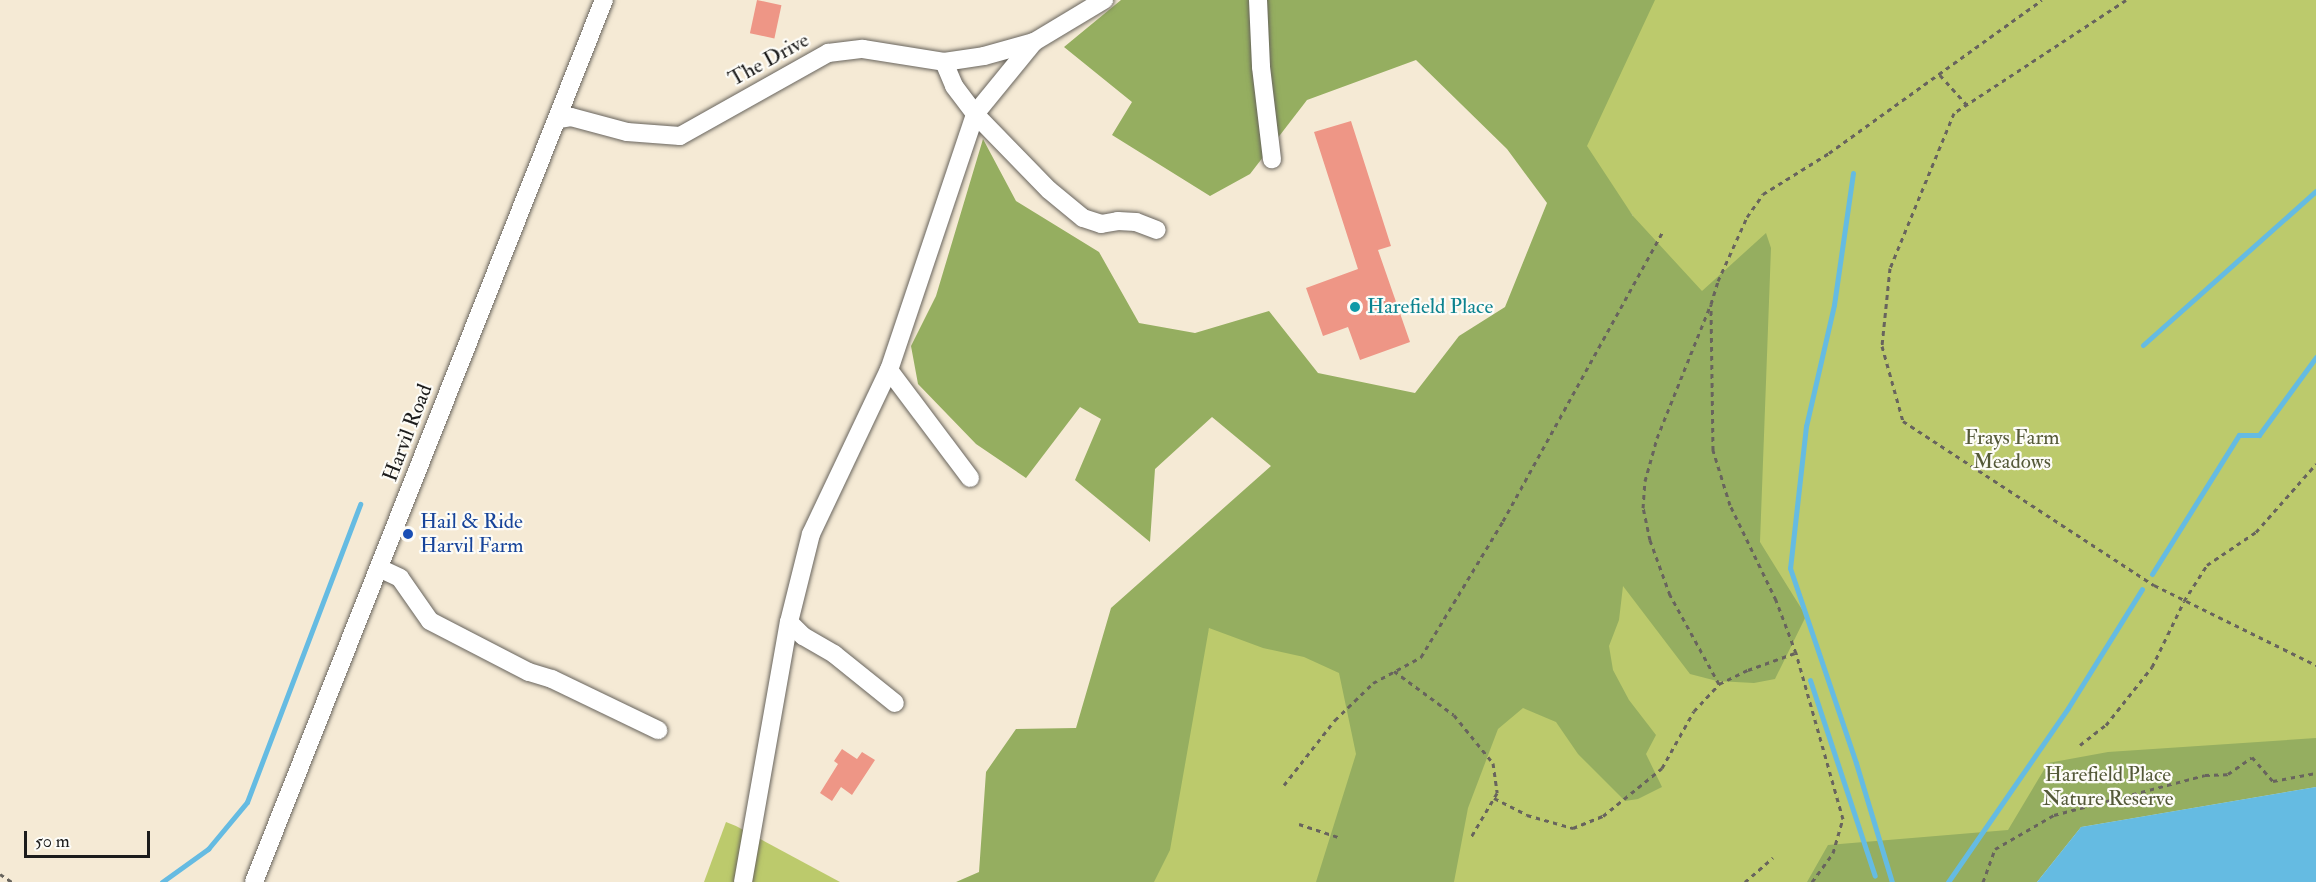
<!DOCTYPE html>
<html>
<head>
<meta charset="utf-8">
<style>
	body { margin:0 }
	#map { position:relative; width:2316px; height:882px; overflow:hidden; background:#f5ead5; font-family:"IM FELL Double Pica",serif }
	div>[style] { position:absolute }
	.green>* { inset:0; background:#bcca6c }
	.forest>* { inset:0; background:#95ae60 }
	.water>* { inset:0; background:#65bbe2 }
	.stream>* { height:5px; margin:-2.5px; padding:0 2.5px; transform-origin:2.5px; border-radius:2.5px; background:#65bbe2 }
	.building>* { inset:0; background:#ee9686; transform-origin:0 0 }
	.path>* { height:3px; margin-top:-1.5px; transform-origin:0; background:repeating-linear-gradient(90deg,#68645d 0 4.5px,transparent 0 9px) }
	.roads { filter:drop-shadow(0 0 2px #68645d) drop-shadow(0 0 2px #68645d) }
	.minor>* { height:18px; margin:-9px; padding:0 9px; transform-origin:9px; border-radius:9px; background:#fff }
	.dots>* { width:16px; height:16px; translate:-50% -50%; box-sizing:border-box; border:3px solid #fdfcf7; border-radius:50% }
	span { translate:-50% -50%; white-space:nowrap; text-align:center; line-height:1.15; -webkit-text-stroke:4.5px #fdfcf7; paint-order:stroke }
	.street-label { font-size:21px; color:#1c1c1c }
	.culture-label { font-size:21px; color:#0d838f }
	.left { translate:0 -50%; text-align:left }
	.park-label { font-size:21px; color:#545938 }
	.transit-label { font-size:21px; color:#164399 }
	.scale { position:absolute; left:24px; top:831px; width:126px; height:27px; box-sizing:border-box; border:3px solid #1c1c1c; border-top:0; padding-left:8px; font-size:18px; line-height:21px; white-space:nowrap; color:#1c1c1c; -webkit-text-stroke:4px #fdfcf7; paint-order:stroke }
</style>
</head>
<body>
<div id="map">
	<div class="green">
		<i style="clip-path:polygon(1470px 0,2316px 0,2316px 787px,2081px 827px,2037px 882px,1136px 882px,1209px 627px,1633px 216px)"></i>
		<i style="clip-path:polygon(726px 822px,736px 826px,840px 882px,704px 882px)"></i>
	</div>
	<div class="forest">
		<i style="clip-path:polygon(1121px 0,1655px 0,1587px 146px,1633px 216px,1702px 291px,1766px 233px,1771px 248px,1760px 542px,1806px 616px,1775px 679px,1754px 683px,1717px 681px,1690px 674px,1623px 586px,1619px 620px,1609px 646px,1613px 670px,1629px 700px,1656px 735px,1646px 754px,1662px 787px,1638px 799px,1625px 801px,1578px 754px,1556px 722px,1523px 708px,1498px 729px,1468px 808px,1454px 882px,1316px 882px,1356px 754px,1339px 673px,1304px 657px,1263px 648px,1209px 628px,1170px 850px,1154px 882px,945px 882px,956px 882px,979px 872px,986px 772px,1016px 729px,1076px 728px,1111px 608px,1271px 466px,1212px 417px,1155px 469px,1150px 542px,1075px 480px,1101px 419px,1080px 407px,1026px 478px,976px 444px,918px 384px,911px 346px,936px 296px,983px 139px,1016px 201px,1099px 252px,1139px 323px,1195px 333px,1269px 311px,1318px 373px,1415px 393px,1459px 336px,1505px 307px,1547px 203px,1507px 149px,1416px 60px,1307px 100px,1250px 174px,1210px 196px,1112px 135px,1132px 102px,1064px 47px)"></i>
		<i style="clip-path:polygon(2316px 738px,2316px 787px,2081px 827px,2037px 882px,1807px 882px,1828px 845px,2008px 830px,2048px 763px,2108px 752px)"></i>
	</div>
	<div class="water">
		<i style="clip-path:polygon(2316px 787px,2316px 882px,2037px 882px,2081px 827px)"></i>
	</div>
	<div class="stream">
		<i style="left:1853px;top:173px;width:133px;rotate:98.2deg"></i>
		<i style="left:1834px;top:305px;width:124px;rotate:103deg"></i>
		<i style="left:1806px;top:426px;width:143px;rotate:96.4deg"></i>
		<i style="left:1790px;top:568px;width:206px;rotate:71.3deg"></i>
		<i style="left:1856px;top:763px;width:124px;rotate:73.2deg"></i>
		<i style="left:2143px;top:345px;width:232px;rotate:-41.7deg"></i>
		<i style="left:2152px;top:574px;width:164px;rotate:-58deg"></i>
		<i style="left:2239px;top:435px;width:20px"></i>
		<i style="left:2259px;top:435px;width:97px;rotate:-53.8deg"></i>
		<i style="left:1810px;top:680px;width:206px;rotate:71.7deg"></i>
		<i style="left:162px;top:882px;width:57px;rotate:-35.7deg"></i>
		<i style="left:208px;top:849px;width:61px;rotate:-50.3deg"></i>
		<i style="left:247px;top:802px;width:319px;rotate:-69.2deg"></i>
		<i style="left:1948px;top:882px;width:211px;rotate:-55.4deg"></i>
		<i style="left:2068px;top:708px;width:140px;rotate:-58.1deg"></i>
	</div>
	<div class="building">
		<i style="left:757px;top:0;width:25px;height:34px;rotate:12deg"></i>
		<i style="clip-path:polygon(1351px 121px,1391px 246px,1378px 250px,1410px 342px,1360px 360px,1348px 327px,1323px 336px,1306px 288px,1358px 269px,1314px 132px)"></i>
		<i style="clip-path:polygon(842px 749px,857px 759px,862px 752px,875px 760px,852px 795px,841px 787px,832px 801px,820px 793px,838px 764px,834px 761px)"></i>
	</div>
	<div class="path">
		<i style="left:2126px;top:0;width:206px;rotate:146.7deg"></i>
		<i style="left:1954px;top:113px;width:168px;rotate:112.4deg"></i>
		<i style="left:1890px;top:268px;width:78px;rotate:95.9deg"></i>
		<i style="left:1882px;top:346px;width:78px;rotate:74.4deg"></i>
		<i style="left:1903px;top:421px;width:300px;rotate:33.2deg"></i>
		<i style="left:2154px;top:585px;width:181px;rotate:26.3deg"></i>
		<i style="left:1940px;top:75px;width:40px;rotate:48deg"></i>
		<i style="left:1394px;top:671px;width:74px;rotate:36.3deg"></i>
		<i style="left:1454px;top:715px;width:62px;rotate:50.9deg"></i>
		<i style="left:1493px;top:763px;width:30px;rotate:82deg"></i>
		<i style="left:1497px;top:793px;width:51px;rotate:120.6deg"></i>
		<i style="left:1719px;top:684px;width:32px;rotate:-26deg"></i>
		<i style="left:1748px;top:670px;width:50px;rotate:-19.9deg"></i>
		<i style="left:2080px;top:745px;width:33px;rotate:-38deg"></i>
		<i style="left:2106px;top:725px;width:74px;rotate:-51.6deg"></i>
		<i style="left:2152px;top:667px;width:73px;rotate:-64.1deg"></i>
		<i style="left:2184px;top:601px;width:43px;rotate:-57.4deg"></i>
		<i style="left:2207px;top:565px;width:59px;rotate:-34deg"></i>
		<i style="left:2256px;top:532px;width:91px;rotate:-48.6deg"></i>
		<i style="left:1284px;top:785px;width:83px;rotate:-51.9deg"></i>
		<i style="left:1335px;top:720px;width:53px;rotate:-44.2deg"></i>
		<i style="left:1373px;top:683px;width:55px;rotate:-28.4deg"></i>
		<i style="left:1421px;top:657px;width:159px;rotate:-58.9deg"></i>
		<i style="left:1503px;top:521px;width:331px;rotate:-61.1deg"></i>
		<i style="left:1494px;top:798px;width:37px;rotate:27deg"></i>
		<i style="left:1527px;top:815px;width:48px;rotate:15.8deg"></i>
		<i style="left:1573px;top:828px;width:32px;rotate:-22deg"></i>
		<i style="left:1603px;top:816px;width:76px;rotate:-39.1deg"></i>
		<i style="left:1662px;top:768px;width:65px;rotate:-60.7deg"></i>
		<i style="left:1694px;top:711px;width:37px;rotate:-47deg"></i>
		<i style="left:1719px;top:684px;width:102px;rotate:-118.8deg"></i>
		<i style="left:1670px;top:595px;width:59px;rotate:-110deg"></i>
		<i style="left:1650px;top:540px;width:33px;rotate:-102deg"></i>
		<i style="left:1643px;top:508px;width:27px;rotate:-86deg"></i>
		<i style="left:1645px;top:481px;width:45px;rotate:-74.4deg"></i>
		<i style="left:1657px;top:438px;width:142px;rotate:-68.1deg"></i>
		<i style="left:1299px;top:824px;width:44px;rotate:18.4deg"></i>
		<i style="left:0;top:874px;width:14px;rotate:34deg"></i>
		<i style="left:1745px;top:882px;width:37px;rotate:-41deg"></i>
		<i style="left:1812px;top:882px;width:36px;rotate:-54deg"></i>
		<i style="left:1833px;top:853px;width:35px;rotate:-74deg"></i>
		<i style="left:1843px;top:819px;width:173px;rotate:-105.8deg"></i>
		<i style="left:1796px;top:653px;width:57px;rotate:-110.7deg"></i>
		<i style="left:1776px;top:600px;width:106px;rotate:-115.8deg"></i>
		<i style="left:1730px;top:505px;width:58px;rotate:-107.2deg"></i>
		<i style="left:1713px;top:450px;width:146px;rotate:-90.8deg"></i>
		<i style="left:1711px;top:304px;width:24px;rotate:-73deg"></i>
		<i style="left:1718px;top:281px;width:70px;rotate:-65.6deg"></i>
		<i style="left:1747px;top:217px;width:28px;rotate:-55deg"></i>
		<i style="left:1763px;top:194px;width:78px;rotate:-31.8deg"></i>
		<i style="left:1829px;top:153px;width:262px;rotate:-35.7deg"></i>
		<i style="left:1983px;top:882px;width:35px;rotate:-70deg"></i>
		<i style="left:1995px;top:849px;width:68px;rotate:-30deg"></i>
		<i style="left:2054px;top:815px;width:156px;rotate:-14.8deg"></i>
		<i style="left:2205px;top:775px;width:23px;rotate:-2deg"></i>
		<i style="left:2228px;top:774px;width:29px;rotate:-35deg"></i>
		<i style="left:2252px;top:757px;width:32px;rotate:49deg"></i>
		<i style="left:2273px;top:781px;width:44px;rotate:-10.5deg"></i>
	</div>
	<div class="roads">
		<div class="minor">
			<i style="left:1258px;top:0;width:67px;rotate:87.4deg"></i>
			<i style="left:1261px;top:67px;width:93px;rotate:83.2deg"></i>
			<i style="left:944px;top:62px;width:26px;rotate:67deg"></i>
			<i style="left:954px;top:86px;width:35px;rotate:53deg"></i>
			<i style="left:975px;top:114px;width:106px;rotate:45.8deg"></i>
			<i style="left:1049px;top:190px;width:44px;rotate:39.5deg"></i>
			<i style="left:1083px;top:218px;width:19px;rotate:18deg"></i>
			<i style="left:1101px;top:224px;width:17px;rotate:-10deg"></i>
			<i style="left:1118px;top:221px;width:18px;rotate:3deg"></i>
			<i style="left:1136px;top:222px;width:22px;rotate:21deg"></i>
			<i style="left:559px;top:119px;width:12px;rotate:-9deg"></i>
			<i style="left:571px;top:117px;width:58px;rotate:15deg"></i>
			<i style="left:627px;top:132px;width:53px;rotate:4.3deg"></i>
			<i style="left:680px;top:136px;width:170px;rotate:-29.3deg"></i>
			<i style="left:828px;top:53px;width:35px;rotate:-7deg"></i>
			<i style="left:863px;top:49px;width:82px;rotate:9.1deg"></i>
			<i style="left:944px;top:62px;width:40px;rotate:-8.5deg"></i>
			<i style="left:984px;top:56px;width:52px;rotate:-15.6deg"></i>
			<i style="left:1034px;top:42px;width:82px;rotate:-31deg"></i>
			<i style="left:889px;top:370px;width:135px;rotate:53.1deg"></i>
			<i style="left:379px;top:568px;width:23px;rotate:25deg"></i>
			<i style="left:400px;top:578px;width:52px;rotate:55.1deg"></i>
			<i style="left:430px;top:621px;width:111px;rotate:27.3deg"></i>
			<i style="left:529px;top:672px;width:24px;rotate:17deg"></i>
			<i style="left:552px;top:679px;width:118px;rotate:25.7deg"></i>
			<i style="left:789px;top:622px;width:20px;rotate:45deg"></i>
			<i style="left:803px;top:636px;width:36px;rotate:30deg"></i>
			<i style="left:834px;top:654px;width:78px;rotate:38.8deg"></i>
			<i style="left:254px;top:882px;width:949px;rotate:-68.36deg"></i>
			<i style="left:743px;top:882px;width:264px;rotate:-80deg"></i>
			<i style="left:789px;top:622px;width:91px;rotate:-76deg"></i>
			<i style="left:811px;top:534px;width:182px;rotate:-64.6deg"></i>
			<i style="left:889px;top:370px;width:270px;rotate:-71.4deg"></i>
			<i style="left:975px;top:114px;width:93px;rotate:-50.7deg"></i>
		</div>
	</div>
	<div class="dots">
		<i style="left:1355px;top:307px;background:#0f9aa8"></i>
		<i style="left:408px;top:534px;background:#1a4fb4"></i>
	</div>
	<div class="street-label">
		<span style="left:769px;top:60px;rotate:-29deg">The Drive</span>
		<span style="left:408px;top:433px;rotate:-69deg">Harvil Road</span>
	</div>
	<div class="culture-label">
		<span class="left" style="left:1367px;top:307px">Harefield Place</span>
	</div>
	<div class="park-label">
		<span style="left:2012px;top:450px">Frays Farm<br>Meadows</span>
		<span style="left:2108px;top:787px">Harefield Place<br>Nature Reserve</span>
	</div>
	<div class="transit-label">
		<span class="left" style="left:420px;top:534px">Hail &amp; Ride<br>Harvil Farm</span>
	</div>
	<div class="scale">50 m</div>
</div>
</body>
</html>
